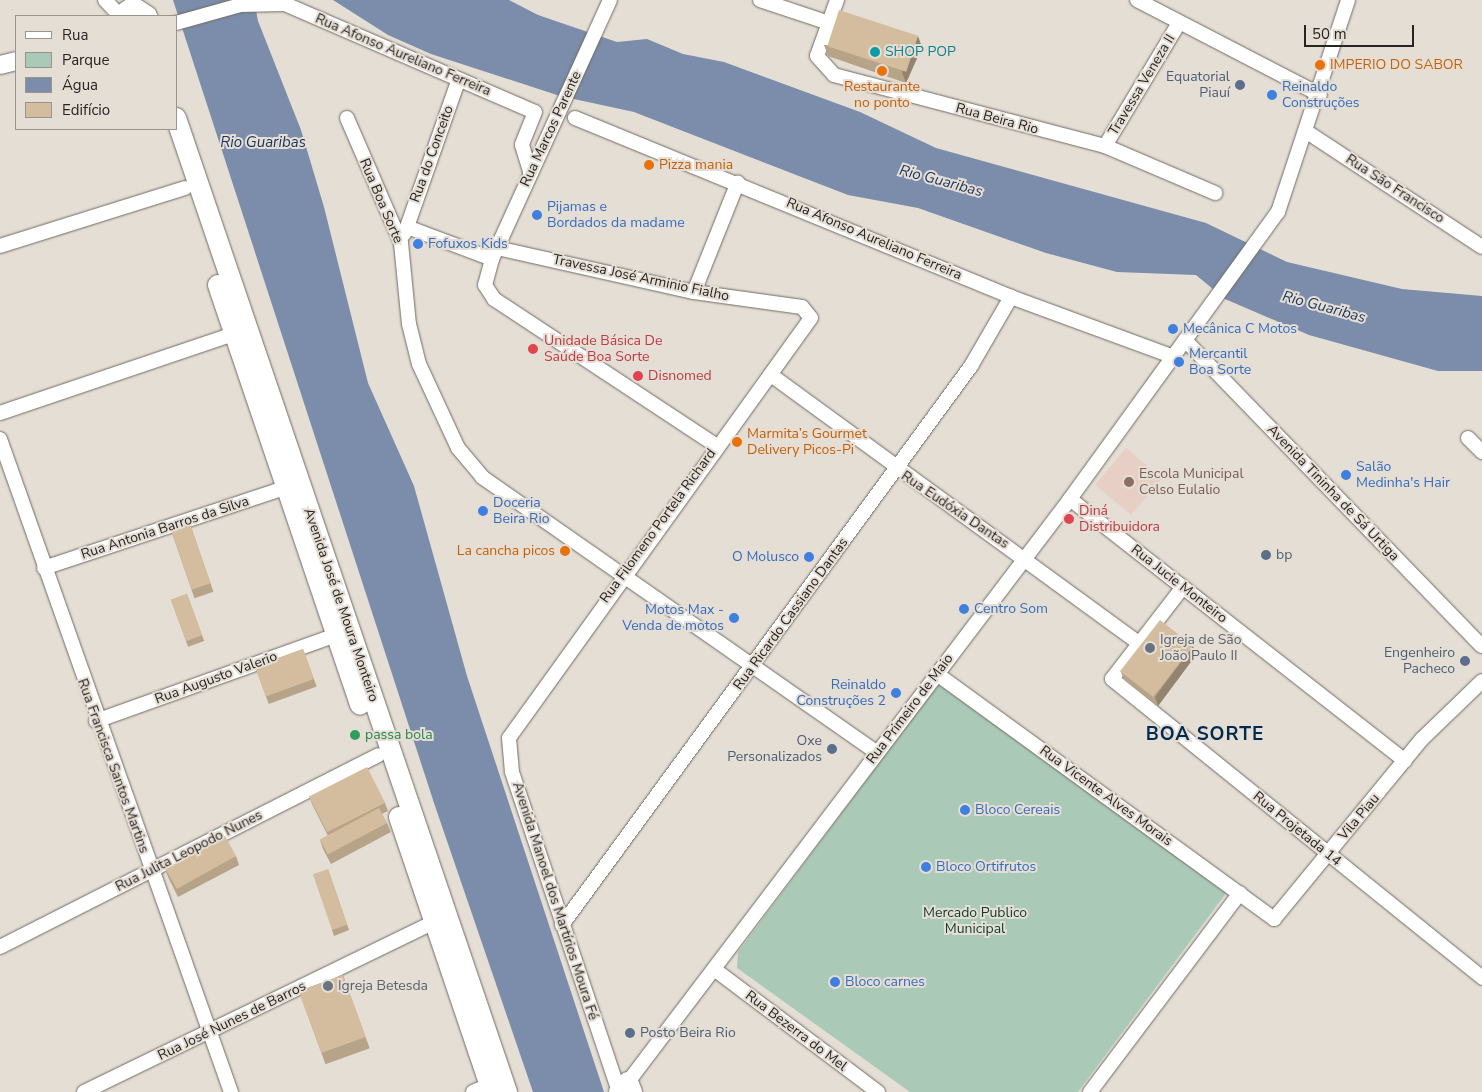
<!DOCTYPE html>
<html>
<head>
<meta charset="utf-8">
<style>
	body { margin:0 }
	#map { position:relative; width:1482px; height:1092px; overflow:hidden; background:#e5ded5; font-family:"Nunito Sans",sans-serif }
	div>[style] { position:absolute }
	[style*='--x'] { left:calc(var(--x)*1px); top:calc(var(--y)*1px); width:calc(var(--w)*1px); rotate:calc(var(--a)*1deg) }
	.education>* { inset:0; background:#e7cfc6; transform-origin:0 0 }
	.green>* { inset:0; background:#aacab7 }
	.water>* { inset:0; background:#7b8dab }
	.roads { filter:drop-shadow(0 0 1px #706a62) drop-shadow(0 0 1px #706a62) }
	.minor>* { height:14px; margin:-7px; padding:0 7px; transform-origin:7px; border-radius:7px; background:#fff }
	.tertiary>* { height:18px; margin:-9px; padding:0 9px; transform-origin:9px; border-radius:9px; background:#fff }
	.secondary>* { height:20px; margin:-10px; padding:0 10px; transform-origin:10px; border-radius:10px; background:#fff }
	.wall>* { inset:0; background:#b6a388; transform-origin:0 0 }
	.shaded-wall>* { inset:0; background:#94846f }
	.building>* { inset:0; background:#d4bd9e; transform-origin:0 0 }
	.dots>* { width:14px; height:14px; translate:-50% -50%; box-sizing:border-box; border:2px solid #e5ded5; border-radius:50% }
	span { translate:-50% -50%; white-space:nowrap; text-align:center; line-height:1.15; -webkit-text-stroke:4px #e5ded5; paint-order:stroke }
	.culture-label { font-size:14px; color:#0d838f }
	.left { translate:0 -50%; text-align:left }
	.street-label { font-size:14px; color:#272421 }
	.food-label { font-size:14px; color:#c56008 }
	.right { translate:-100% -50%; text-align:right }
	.service-label { font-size:14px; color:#4e5e75 }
	.shop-label { font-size:14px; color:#366cbe }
	.health-label { font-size:14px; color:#be3a42 }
	.education-label { font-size:14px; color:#785e54 }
	.worship-label { font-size:14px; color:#5b616d }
	.leisure-label { font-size:14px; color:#27864d }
	.park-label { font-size:14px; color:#0e3d27 }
	.water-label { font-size:15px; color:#1a335c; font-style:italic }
	.district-label { font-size:19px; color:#002b4f; font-weight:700; letter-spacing:1px }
	.legend { position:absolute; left:15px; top:15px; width:162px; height:115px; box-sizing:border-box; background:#e5ded5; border:1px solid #99948d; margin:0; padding:6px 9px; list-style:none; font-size:15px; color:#272421 }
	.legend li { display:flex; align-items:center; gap:10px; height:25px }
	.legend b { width:25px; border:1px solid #99948d }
	.scale { position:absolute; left:1304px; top:25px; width:110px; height:22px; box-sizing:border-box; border:2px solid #272421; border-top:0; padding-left:6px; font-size:15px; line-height:18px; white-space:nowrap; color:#272421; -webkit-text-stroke:4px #e5ded5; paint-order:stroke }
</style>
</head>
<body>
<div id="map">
	<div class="education">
		<i style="left:1126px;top:448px;width:47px;height:48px;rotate:40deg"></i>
	</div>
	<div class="green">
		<i style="clip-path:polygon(938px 684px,1227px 892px,1078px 1092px,910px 1092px,737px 968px,738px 952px)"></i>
	</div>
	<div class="water">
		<i style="clip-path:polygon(173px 0,254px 0,258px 21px,301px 130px,324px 207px,368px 383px,414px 486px,467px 676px,604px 1092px,533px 1092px,434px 803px)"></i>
		<i style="clip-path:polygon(333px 0,509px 0,538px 15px,617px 42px,647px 39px,683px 54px,724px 62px,860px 112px,936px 148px,1206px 223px,1287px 262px,1402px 289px,1482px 296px,1482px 371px,1438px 371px,1309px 335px,1225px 299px,1196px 275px,1117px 272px,1046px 253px,918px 208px,848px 195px,634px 112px,560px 96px,431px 54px,388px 35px)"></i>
	</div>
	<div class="roads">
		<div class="minor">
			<i style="--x:105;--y:0;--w:22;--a:47"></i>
			<i style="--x:610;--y:0;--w:285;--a:114.5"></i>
			<i style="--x:492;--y:259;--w:27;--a:105"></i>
			<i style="--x:485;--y:285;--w:17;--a:57"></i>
			<i style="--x:494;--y:299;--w:267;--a:33.4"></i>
			<i style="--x:760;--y:0;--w:70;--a:18.4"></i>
			<i style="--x:837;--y:0;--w:59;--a:109.7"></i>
			<i style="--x:817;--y:56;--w:25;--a:48"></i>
			<i style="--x:834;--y:75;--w:280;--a:14.7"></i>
			<i style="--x:1105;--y:146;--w:120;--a:23.1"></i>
			<i style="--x:1137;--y:0;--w:206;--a:27.4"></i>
			<i style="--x:176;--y:23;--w:66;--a:-15.7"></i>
			<i style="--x:240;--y:5;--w:45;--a:-1.3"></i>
			<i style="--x:285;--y:4;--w:272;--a:23.4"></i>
			<i style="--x:535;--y:112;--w:35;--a:112"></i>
			<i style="--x:522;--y:145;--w:30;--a:73"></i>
			<i style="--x:347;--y:118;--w:136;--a:66.6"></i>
			<i style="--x:401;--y:243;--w:81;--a:84.4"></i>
			<i style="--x:409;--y:324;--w:41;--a:76"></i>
			<i style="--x:419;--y:364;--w:93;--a:65.1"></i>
			<i style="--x:458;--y:448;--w:38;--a:50"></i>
			<i style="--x:482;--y:477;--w:480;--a:34.9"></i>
			<i style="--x:575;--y:118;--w:471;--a:22.3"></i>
			<i style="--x:1011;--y:297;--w:174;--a:20.2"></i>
			<i style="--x:1307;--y:132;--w:209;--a:33.3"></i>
			<i style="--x:1105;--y:146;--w:144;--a:-59"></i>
			<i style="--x:407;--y:227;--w:155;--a:-70.7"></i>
			<i style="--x:404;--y:234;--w:8;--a:-67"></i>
			<i style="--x:407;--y:227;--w:91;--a:20.6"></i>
			<i style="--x:0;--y:246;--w:194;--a:-17.4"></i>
			<i style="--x:497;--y:248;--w:202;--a:12.6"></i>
			<i style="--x:694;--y:292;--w:109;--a:7.9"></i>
			<i style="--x:802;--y:307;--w:14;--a:51"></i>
			<i style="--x:811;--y:318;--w:517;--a:125.72"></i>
			<i style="--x:509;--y:738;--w:34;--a:85"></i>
			<i style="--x:512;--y:772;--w:337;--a:71.5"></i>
			<i style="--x:694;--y:292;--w:118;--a:-68.2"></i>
			<i style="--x:1185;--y:340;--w:426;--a:45.9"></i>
			<i style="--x:771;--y:375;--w:455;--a:36.1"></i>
			<i style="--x:0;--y:413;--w:247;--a:-18.7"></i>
			<i style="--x:1468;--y:438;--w:20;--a:45"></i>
			<i style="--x:0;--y:439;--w:693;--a:70.52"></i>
			<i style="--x:1070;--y:499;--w:425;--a:38"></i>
			<i style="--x:44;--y:568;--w:254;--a:-18.4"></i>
			<i style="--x:1183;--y:587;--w:116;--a:127.7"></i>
			<i style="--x:1112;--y:679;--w:476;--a:38.9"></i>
			<i style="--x:937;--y:674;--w:417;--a:36"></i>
			<i style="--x:1274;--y:919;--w:233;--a:-50.6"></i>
			<i style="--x:1422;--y:739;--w:83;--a:-44"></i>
			<i style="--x:96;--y:721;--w:255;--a:-19.7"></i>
			<i style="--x:562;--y:925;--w:693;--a:-53.81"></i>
			<i style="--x:971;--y:366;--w:80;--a:-59.9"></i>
			<i style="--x:0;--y:947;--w:424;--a:-26.9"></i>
			<i style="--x:714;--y:969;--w:205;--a:36.9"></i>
			<i style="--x:628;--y:1082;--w:732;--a:-52.83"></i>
			<i style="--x:1070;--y:499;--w:354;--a:-54.1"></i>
			<i style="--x:1278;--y:212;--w:223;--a:-71.7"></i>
			<i style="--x:84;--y:1092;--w:389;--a:-25.9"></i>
			<i style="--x:473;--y:1092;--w:17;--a:-24"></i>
			<i style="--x:1090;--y:1092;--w:249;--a:-53"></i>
		</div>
		<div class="tertiary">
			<i style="--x:0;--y:65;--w:16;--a:-14"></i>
		</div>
		<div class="secondary">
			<i style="--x:120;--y:16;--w:16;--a:-35"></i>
			<i style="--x:133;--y:7;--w:17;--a:33"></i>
			<i style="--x:176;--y:118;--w:1029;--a:71.23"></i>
			<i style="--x:218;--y:285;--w:443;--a:71.3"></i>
			<i style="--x:399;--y:817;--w:290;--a:71.3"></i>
			<i style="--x:619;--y:1092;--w:13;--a:-48"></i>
			<i style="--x:628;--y:1082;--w:11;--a:68"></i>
		</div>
	</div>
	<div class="wall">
		<i style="clip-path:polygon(824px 45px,922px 47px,906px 83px,828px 56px)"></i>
		<i style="left:188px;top:518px;width:78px;height:20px;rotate:71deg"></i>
		<i style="left:187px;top:594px;width:50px;height:17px;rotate:70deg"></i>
		<i style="left:303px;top:649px;width:40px;height:51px;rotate:70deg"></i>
		<i style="clip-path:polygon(1196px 655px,1158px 706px,1124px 680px,1121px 672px)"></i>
		<i style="clip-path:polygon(309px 796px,385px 803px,388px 811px,382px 814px,387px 823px,391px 832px,331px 864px,323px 849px,320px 840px,328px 836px,312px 804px)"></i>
		<i style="clip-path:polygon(236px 856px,239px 865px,178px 897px,168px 877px,165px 868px)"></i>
		<i style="clip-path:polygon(328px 869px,349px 930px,334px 936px,332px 930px)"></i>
		<i style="left:343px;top:975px;width:78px;height:47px;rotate:70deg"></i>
	</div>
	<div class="shaded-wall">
		<i style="clip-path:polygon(918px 36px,922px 47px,906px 83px,902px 72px)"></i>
		<i style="clip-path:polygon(1193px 646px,1196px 655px,1158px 706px,1155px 697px)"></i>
	</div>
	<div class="building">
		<i style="left:839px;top:10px;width:83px;height:38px;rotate:18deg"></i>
		<i style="left:188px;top:518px;width:69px;height:20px;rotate:71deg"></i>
		<i style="left:187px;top:594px;width:44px;height:17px;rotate:70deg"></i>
		<i style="left:1160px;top:620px;width:42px;height:65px;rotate:38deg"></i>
		<i style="left:303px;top:649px;width:32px;height:51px;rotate:70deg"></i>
		<i style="left:367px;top:767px;width:40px;height:65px;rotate:63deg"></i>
		<i style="left:379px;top:808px;width:17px;height:67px;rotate:62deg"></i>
		<i style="left:225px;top:836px;width:23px;height:68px;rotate:61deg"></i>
		<i style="left:328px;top:869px;width:59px;height:16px;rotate:71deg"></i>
		<i style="left:343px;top:975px;width:66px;height:47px;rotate:70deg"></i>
	</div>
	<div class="dots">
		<i style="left:875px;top:52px;background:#0f9aa8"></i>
		<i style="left:1320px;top:65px;background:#e8710a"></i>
		<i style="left:882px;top:71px;background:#e8710a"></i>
		<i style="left:1240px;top:85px;background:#5c6f8a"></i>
		<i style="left:1272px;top:95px;background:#3f7fe0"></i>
		<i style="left:649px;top:165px;background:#e8710a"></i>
		<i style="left:537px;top:215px;background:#3f7fe0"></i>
		<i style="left:418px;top:244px;background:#3f7fe0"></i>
		<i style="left:1173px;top:329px;background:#3f7fe0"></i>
		<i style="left:533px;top:349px;background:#e0444e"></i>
		<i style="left:1179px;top:362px;background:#3f7fe0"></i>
		<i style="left:638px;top:376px;background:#e0444e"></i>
		<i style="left:737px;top:442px;background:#e8710a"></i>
		<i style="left:1346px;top:475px;background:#3f7fe0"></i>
		<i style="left:1129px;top:482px;background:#8d6e63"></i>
		<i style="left:483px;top:511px;background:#3f7fe0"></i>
		<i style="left:1069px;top:519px;background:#e0444e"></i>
		<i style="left:565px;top:551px;background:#e8710a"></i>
		<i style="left:1266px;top:555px;background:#5c6f8a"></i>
		<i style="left:809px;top:557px;background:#3f7fe0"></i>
		<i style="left:964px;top:609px;background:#3f7fe0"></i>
		<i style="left:734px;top:618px;background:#3f7fe0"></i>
		<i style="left:1150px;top:648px;background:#6b7280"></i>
		<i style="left:1465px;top:661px;background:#5c6f8a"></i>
		<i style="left:896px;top:693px;background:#3f7fe0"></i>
		<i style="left:355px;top:735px;background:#2e9e5b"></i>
		<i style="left:832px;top:749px;background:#5c6f8a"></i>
		<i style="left:965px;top:810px;background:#3f7fe0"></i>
		<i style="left:926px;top:867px;background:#3f7fe0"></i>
		<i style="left:835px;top:982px;background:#3f7fe0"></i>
		<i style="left:328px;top:986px;background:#6b7280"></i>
		<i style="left:630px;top:1033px;background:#5c6f8a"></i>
	</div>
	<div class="culture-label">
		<span class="left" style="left:885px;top:52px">SHOP POP</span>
	</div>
	<div class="street-label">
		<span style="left:403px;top:55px;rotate:23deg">Rua Afonso Aureliano Ferreira</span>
		<span style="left:1142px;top:85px;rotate:-59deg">Travessa Veneza II</span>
		<span style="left:997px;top:119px;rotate:15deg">Rua Beira Rio</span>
		<span style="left:551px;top:129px;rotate:-65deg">Rua Marcos Parente</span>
		<span style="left:432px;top:154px;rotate:-70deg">Rua do Conceito</span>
		<span style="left:1395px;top:189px;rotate:33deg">Rua São Francisco</span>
		<span style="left:381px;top:201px;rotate:67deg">Rua Boa Sorte</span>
		<span style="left:874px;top:239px;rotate:23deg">Rua Afonso Aureliano Ferreira</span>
		<span style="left:641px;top:278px;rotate:12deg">Travessa José Arminio Fialho</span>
		<span style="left:1333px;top:493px;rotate:46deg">Avenida Tininha de Sá Urtiga</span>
		<span style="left:955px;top:510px;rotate:34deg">Rua Eudóxia Dantas</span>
		<span style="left:658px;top:526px;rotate:-54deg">Rua Filomeno Portela Richard</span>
		<span style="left:165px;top:528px;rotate:-18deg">Rua Antonia Barros da Silva</span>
		<span style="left:1179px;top:584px;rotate:38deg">Rua Jucie Monteiro</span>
		<span style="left:341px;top:605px;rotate:71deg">Avenida José de Moura Monteiro</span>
		<span style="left:791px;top:614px;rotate:-54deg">Rua Ricardo Cassiano Dantas</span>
		<span style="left:216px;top:678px;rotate:-20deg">Rua Augusto Valerio</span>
		<span style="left:910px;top:709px;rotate:-53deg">Rua Primeiro de Maio</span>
		<span style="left:113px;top:766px;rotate:70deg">Rua Francisca Santos Martins</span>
		<span style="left:1106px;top:796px;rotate:36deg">Rua Vicente Alves Morais</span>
		<span style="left:1359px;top:817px;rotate:-50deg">Vila Piau</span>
		<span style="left:1297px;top:829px;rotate:39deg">Rua Projetada 14</span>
		<span style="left:189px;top:851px;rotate:-27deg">Rua Julita Leopodo Nunes</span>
		<span style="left:555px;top:901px;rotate:72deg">Avenida Manoel dos Martírios Moura Fé</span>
		<span style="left:232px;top:1021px;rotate:-26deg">Rua José Nunes de Barros</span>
		<span style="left:796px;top:1031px;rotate:37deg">Rua Bezerra do Mel</span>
	</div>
	<div class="food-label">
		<span class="left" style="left:1330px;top:65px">IMPERIO DO SABOR</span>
		<span style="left:882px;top:95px">Restaurante<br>no ponto</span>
		<span class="left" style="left:659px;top:165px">Pizza mania</span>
		<span class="left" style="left:747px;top:442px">Marmita’s Gourmet<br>Delivery Picos-Pi</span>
		<span class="right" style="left:555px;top:551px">La cancha picos</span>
	</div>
	<div class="service-label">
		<span class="right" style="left:1230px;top:85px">Equatorial<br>Piauí</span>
		<span class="left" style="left:1276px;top:555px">bp</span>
		<span class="right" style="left:1455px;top:661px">Engenheiro<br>Pacheco</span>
		<span class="right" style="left:822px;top:749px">Oxe<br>Personalizados</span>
		<span class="left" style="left:640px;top:1033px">Posto Beira Rio</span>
	</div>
	<div class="shop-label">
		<span class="left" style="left:1282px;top:95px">Reinaldo<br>Construções</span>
		<span class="left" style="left:547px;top:215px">Pijamas e<br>Bordados da madame</span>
		<span class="left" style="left:428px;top:244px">Fofuxos Kids</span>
		<span class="left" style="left:1183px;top:329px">Mecânica C Motos</span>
		<span class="left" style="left:1189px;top:362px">Mercantil<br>Boa Sorte</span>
		<span class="left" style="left:1356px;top:475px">Salão<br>Medinha's Hair</span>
		<span class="left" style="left:493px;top:511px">Doceria<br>Beira Rio</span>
		<span class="right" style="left:799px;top:557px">O Molusco</span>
		<span class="left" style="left:974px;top:609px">Centro Som</span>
		<span class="right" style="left:724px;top:618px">Motos Max -<br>Venda de motos</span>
		<span class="right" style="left:886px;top:693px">Reinaldo<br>Construções 2</span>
		<span class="left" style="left:975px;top:810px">Bloco Cereais</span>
		<span class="left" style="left:936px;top:867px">Bloco Ortifrutos</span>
		<span class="left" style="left:845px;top:982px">Bloco carnes</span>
	</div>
	<div class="health-label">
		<span class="left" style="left:544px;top:349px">Unidade Básica De<br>Saúde Boa Sorte</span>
		<span class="left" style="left:648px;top:376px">Disnomed</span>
		<span class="left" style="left:1079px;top:519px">Diná<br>Distribuidora</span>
	</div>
	<div class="education-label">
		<span class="left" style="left:1139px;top:482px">Escola Municipal<br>Celso Eulalio</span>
	</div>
	<div class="worship-label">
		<span class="left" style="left:1160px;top:648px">Igreja de São<br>João Paulo II</span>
		<span class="left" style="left:338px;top:986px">Igreja Betesda</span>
	</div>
	<div class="leisure-label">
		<span class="left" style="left:365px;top:735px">passa bola</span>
	</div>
	<div class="park-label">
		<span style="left:975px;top:921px">Mercado Publico<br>Municipal</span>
	</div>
	<div class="water-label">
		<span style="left:263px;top:143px">Rio Guaribas</span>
		<span style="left:941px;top:181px;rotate:15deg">Rio Guaribas</span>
		<span style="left:1324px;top:307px;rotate:15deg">Rio Guaribas</span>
	</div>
	<div class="district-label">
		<span style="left:1205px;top:735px">BOA SORTE</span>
	</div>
	<ul class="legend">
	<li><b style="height:6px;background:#fff"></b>Rua</li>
	<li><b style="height:14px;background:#aacab7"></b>Parque</li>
	<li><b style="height:14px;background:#7b8dab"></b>Água</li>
	<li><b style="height:14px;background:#d4bd9e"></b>Edifício</li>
	</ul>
	<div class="scale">50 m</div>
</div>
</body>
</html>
